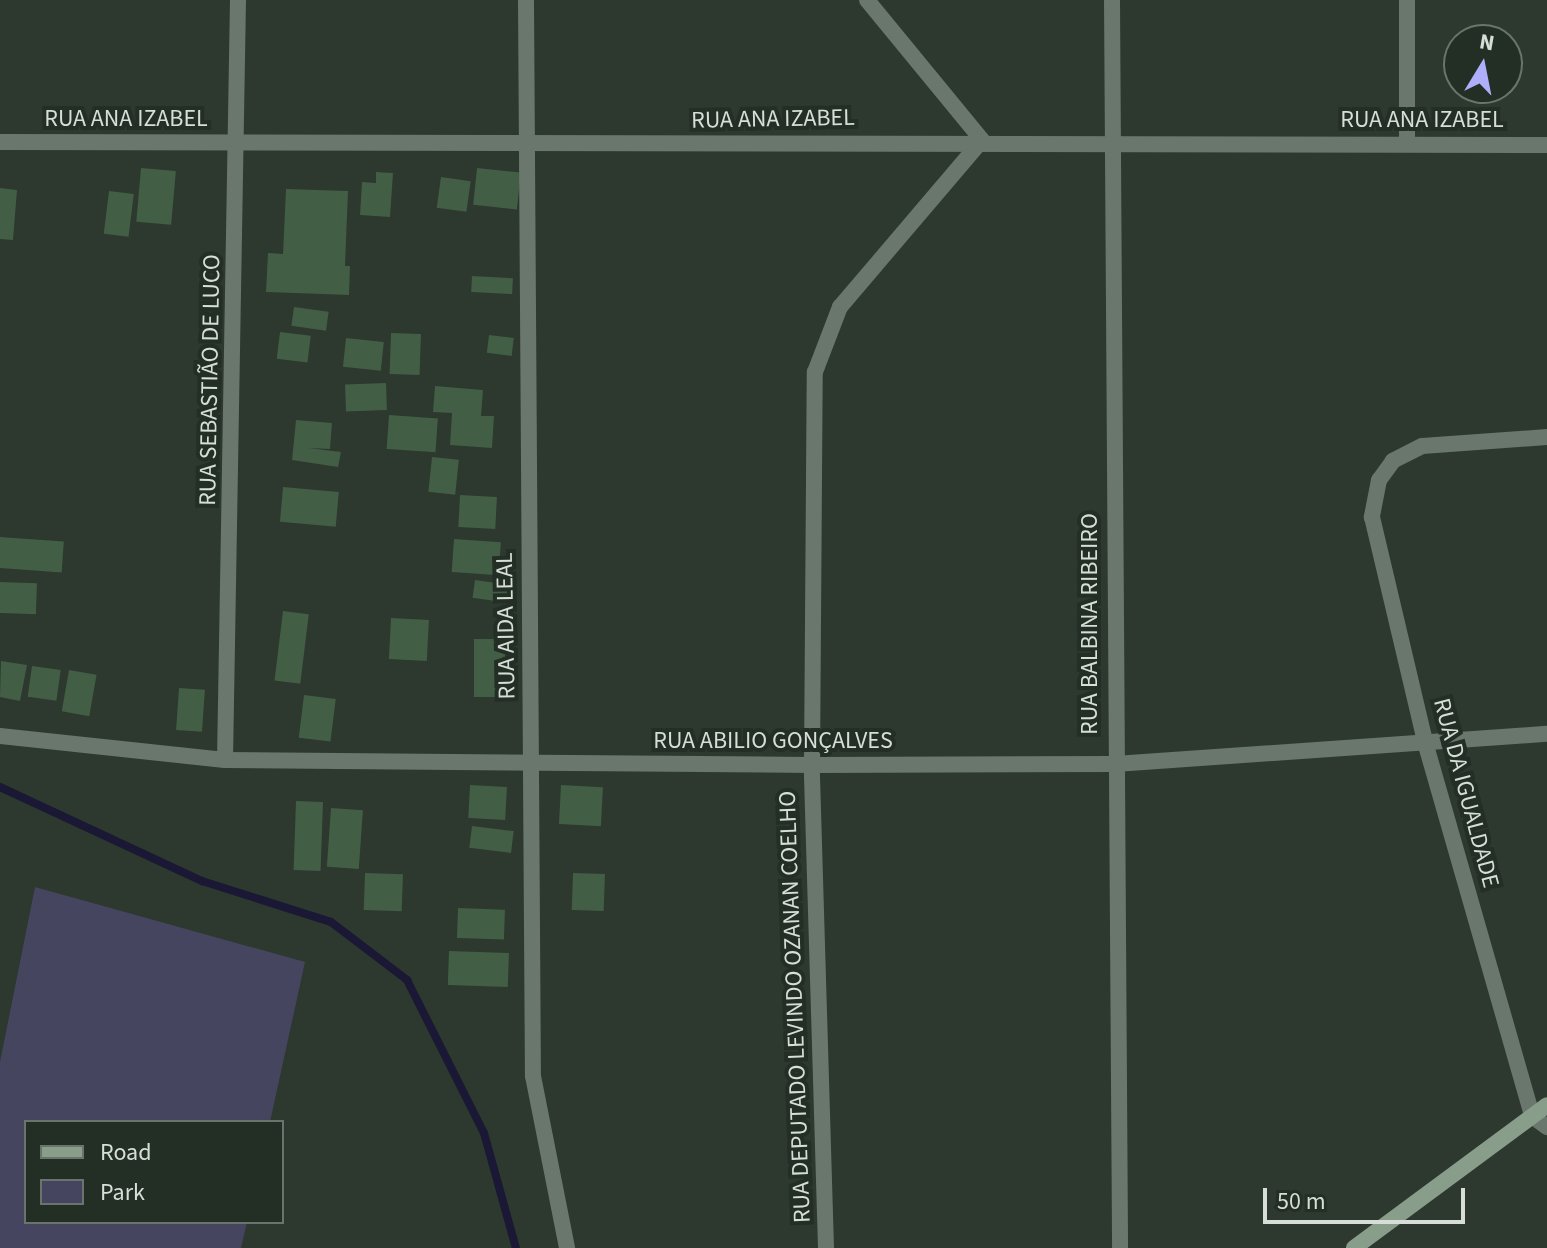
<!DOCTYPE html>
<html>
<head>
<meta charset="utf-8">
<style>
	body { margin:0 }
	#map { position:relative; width:1547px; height:1248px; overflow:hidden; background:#2d382e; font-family:"Source Sans 3",sans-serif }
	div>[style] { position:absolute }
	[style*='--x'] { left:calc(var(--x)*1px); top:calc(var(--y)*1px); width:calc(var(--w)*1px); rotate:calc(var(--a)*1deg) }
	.green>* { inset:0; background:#454560 }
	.stream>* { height:8px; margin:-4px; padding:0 4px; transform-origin:4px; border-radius:4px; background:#1a1834 }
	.building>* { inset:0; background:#425e45; transform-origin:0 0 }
	.street>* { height:16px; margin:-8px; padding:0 8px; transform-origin:8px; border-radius:8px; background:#6a776c }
	.secondary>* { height:16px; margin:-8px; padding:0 8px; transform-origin:8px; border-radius:8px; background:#889d8a }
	span { translate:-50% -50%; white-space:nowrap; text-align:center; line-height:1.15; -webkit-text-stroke:8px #232e24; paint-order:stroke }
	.street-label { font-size:24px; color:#d6ded7 }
	.legend { position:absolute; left:24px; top:1120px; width:260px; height:104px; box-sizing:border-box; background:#232e24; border:2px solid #6b746c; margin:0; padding:10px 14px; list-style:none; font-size:24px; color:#d6ded7 }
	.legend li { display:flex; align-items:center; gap:16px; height:40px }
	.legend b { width:40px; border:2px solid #6b746c }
	.north { position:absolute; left:1443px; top:24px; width:80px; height:80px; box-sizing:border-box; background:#232e24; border:2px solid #6b746c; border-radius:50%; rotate:10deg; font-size:22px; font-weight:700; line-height:32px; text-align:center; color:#d6ded7 }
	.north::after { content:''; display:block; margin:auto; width:28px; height:36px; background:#aeaefa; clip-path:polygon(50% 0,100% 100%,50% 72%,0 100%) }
	.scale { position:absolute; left:1263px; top:1188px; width:202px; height:36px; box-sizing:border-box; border:4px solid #d6ded7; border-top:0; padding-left:10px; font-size:24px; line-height:28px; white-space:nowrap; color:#d6ded7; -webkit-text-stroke:6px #232e24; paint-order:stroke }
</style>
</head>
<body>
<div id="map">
	<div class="green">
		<i style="clip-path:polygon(35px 887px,305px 962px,270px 1122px,26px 1122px,26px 1222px,247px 1222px,241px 1248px,0 1248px,0 1062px)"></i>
	</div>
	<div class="stream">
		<i style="--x:0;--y:787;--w:223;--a:25"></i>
		<i style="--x:202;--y:881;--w:135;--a:17.6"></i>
		<i style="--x:331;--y:922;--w:96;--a:37.3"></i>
		<i style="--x:407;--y:980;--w:171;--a:63.3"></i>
		<i style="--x:484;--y:1133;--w:119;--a:74.5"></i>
	</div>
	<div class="building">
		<i style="left:141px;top:168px;width:35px;height:54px;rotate:5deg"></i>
		<i style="left:477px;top:168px;width:44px;height:37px;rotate:6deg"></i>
		<i style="clip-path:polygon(376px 172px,393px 173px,390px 217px,360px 215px,362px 182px,376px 183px)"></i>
		<i style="left:441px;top:177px;width:30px;height:31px;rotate:8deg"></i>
		<i style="clip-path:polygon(0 188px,17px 190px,13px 240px,0 239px)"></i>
		<i style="clip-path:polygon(286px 189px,348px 191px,345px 266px,350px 266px,349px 295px,266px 292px,268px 253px,283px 254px)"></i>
		<i style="left:109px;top:191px;width:25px;height:43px;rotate:7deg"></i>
		<i style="left:472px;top:276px;width:41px;height:16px;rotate:3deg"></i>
		<i style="left:294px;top:307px;width:35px;height:19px;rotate:8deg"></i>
		<i style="left:280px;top:332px;width:31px;height:27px;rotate:7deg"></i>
		<i style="left:391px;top:333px;width:30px;height:41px;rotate:2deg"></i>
		<i style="left:489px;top:335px;width:25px;height:18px;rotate:7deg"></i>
		<i style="left:346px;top:338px;width:38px;height:29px;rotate:6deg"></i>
		<i style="left:386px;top:383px;width:27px;height:41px;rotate:88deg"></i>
		<i style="clip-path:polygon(435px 386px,483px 390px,481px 416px,494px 416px,492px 448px,450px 445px,452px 413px,433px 412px)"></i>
		<i style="left:389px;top:415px;width:49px;height:34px;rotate:4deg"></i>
		<i style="clip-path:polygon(296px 420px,332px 423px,330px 449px,309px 448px,341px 452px,338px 467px,292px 460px)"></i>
		<i style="left:432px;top:457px;width:27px;height:35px;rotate:6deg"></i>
		<i style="left:283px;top:487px;width:56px;height:35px;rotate:5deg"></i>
		<i style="left:460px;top:495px;width:37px;height:32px;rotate:3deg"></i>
		<i style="left:0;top:537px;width:64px;height:31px;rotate:4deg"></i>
		<i style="left:454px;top:539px;width:47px;height:33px;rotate:4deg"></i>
		<i style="left:475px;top:580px;width:37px;height:18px;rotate:8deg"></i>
		<i style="left:0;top:582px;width:37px;height:31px;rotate:2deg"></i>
		<i style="left:283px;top:611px;width:26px;height:70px;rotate:7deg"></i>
		<i style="left:391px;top:618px;width:38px;height:41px;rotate:3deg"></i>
		<i style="left:474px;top:639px;width:31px;height:58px"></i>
		<i style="clip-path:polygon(1px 661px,27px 665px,20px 701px,0 697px)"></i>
		<i style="left:32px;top:666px;width:29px;height:31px;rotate:8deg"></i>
		<i style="left:69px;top:670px;width:28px;height:42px;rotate:10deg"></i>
		<i style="left:179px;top:688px;width:26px;height:42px;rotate:4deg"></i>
		<i style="left:304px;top:695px;width:32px;height:43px;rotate:7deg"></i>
		<i style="left:470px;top:785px;width:37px;height:33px;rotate:3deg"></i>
		<i style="left:561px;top:785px;width:42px;height:39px;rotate:3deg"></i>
		<i style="left:296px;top:801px;width:27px;height:69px;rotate:2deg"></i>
		<i style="left:331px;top:808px;width:32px;height:59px;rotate:4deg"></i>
		<i style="left:472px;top:826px;width:42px;height:22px;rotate:7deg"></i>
		<i style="left:365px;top:873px;width:38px;height:37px;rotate:2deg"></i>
		<i style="left:573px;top:873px;width:32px;height:37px;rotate:2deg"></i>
		<i style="left:458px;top:908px;width:47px;height:30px;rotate:2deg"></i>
		<i style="left:449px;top:951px;width:60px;height:34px;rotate:2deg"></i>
	</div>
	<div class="street">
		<i style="--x:526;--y:0;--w:1076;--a:89.63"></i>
		<i style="--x:533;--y:1076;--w:175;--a:78.8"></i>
		<i style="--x:1112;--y:0;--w:1248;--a:89.63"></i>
		<i style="--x:1407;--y:0;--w:144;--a:90"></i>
		<i style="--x:0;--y:142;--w:1547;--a:0.11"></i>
		<i style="--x:1547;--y:437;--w:125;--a:175.9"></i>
		<i style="--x:1422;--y:446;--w:33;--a:153"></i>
		<i style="--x:1393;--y:461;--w:24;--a:126"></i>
		<i style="--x:1379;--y:480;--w:38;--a:101"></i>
		<i style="--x:1372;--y:517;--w:231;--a:76.7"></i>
		<i style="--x:1425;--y:742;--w:389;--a:74"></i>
		<i style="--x:1532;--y:1116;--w:19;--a:36"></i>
		<i style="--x:0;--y:736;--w:226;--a:6.1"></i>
		<i style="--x:225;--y:760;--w:587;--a:0.49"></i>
		<i style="--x:812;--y:765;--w:303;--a:-0.2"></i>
		<i style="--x:1115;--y:764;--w:433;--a:-4"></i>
		<i style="--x:225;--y:760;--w:760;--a:-89.02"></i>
		<i style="--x:826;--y:1248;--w:483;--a:-91.7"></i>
		<i style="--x:812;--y:765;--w:393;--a:-89.6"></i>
		<i style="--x:815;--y:372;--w:70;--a:-69"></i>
		<i style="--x:840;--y:307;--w:219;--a:-49.6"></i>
		<i style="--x:982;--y:140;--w:181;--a:-129.4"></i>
	</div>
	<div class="secondary">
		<i style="--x:1354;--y:1248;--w:240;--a:-36.5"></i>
	</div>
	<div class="street-label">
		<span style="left:126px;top:119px">RUA ANA IZABEL</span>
		<span style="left:773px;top:119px;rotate:-1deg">RUA ANA IZABEL</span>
		<span style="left:1422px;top:120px">RUA ANA IZABEL</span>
		<span style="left:210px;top:380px;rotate:-89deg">RUA SEBASTIÃO DE LUCO</span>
		<span style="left:1090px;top:624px;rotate:-90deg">RUA BALBINA RIBEIRO</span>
		<span style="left:506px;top:626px;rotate:-91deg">RUA AIDA LEAL</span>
		<span style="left:773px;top:741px">RUA ABILIO GONÇALVES</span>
		<span style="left:1466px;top:793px;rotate:75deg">RUA DA IGUALDADE</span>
		<span style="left:795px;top:1007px;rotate:-92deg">RUA DEPUTADO LEVINDO OZANAN COELHO</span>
	</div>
	<ul class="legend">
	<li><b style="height:10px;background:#889d8a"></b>Road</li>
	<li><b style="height:22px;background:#454560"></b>Park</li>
	</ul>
	<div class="north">N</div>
	<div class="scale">50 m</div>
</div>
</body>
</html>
